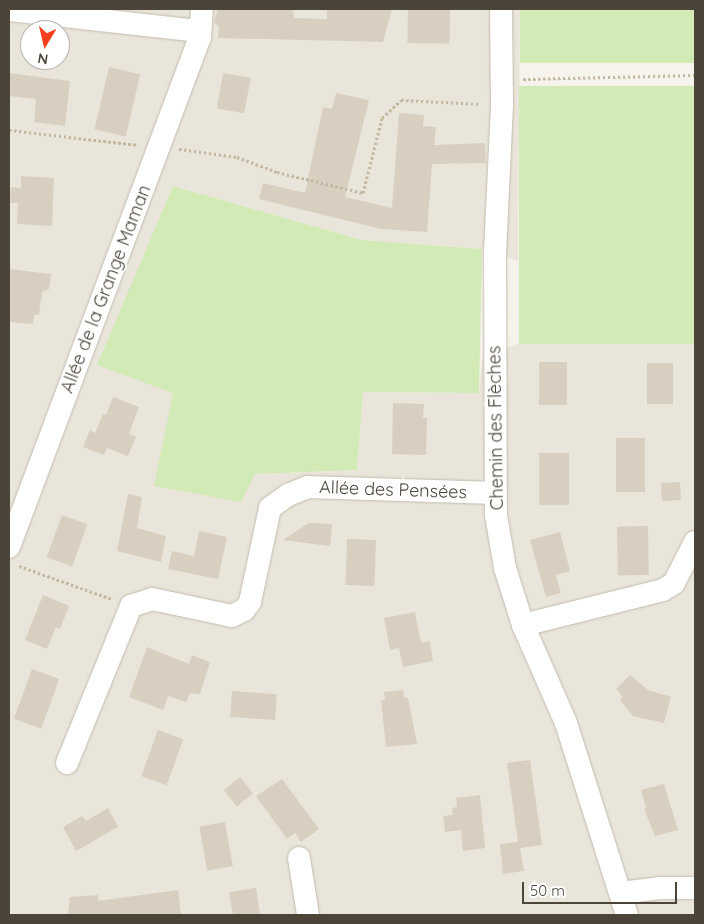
<!DOCTYPE html>
<html>
<head>
<meta charset="utf-8">
<style>
	body { margin:0 }
	#map { position:relative; width:704px; height:924px; overflow:hidden; background:#f6f3ec; font-family:Quicksand,sans-serif }
	div>[style] { position:absolute }
	[style*='--x'] { left:calc(var(--x)*1px); top:calc(var(--y)*1px); width:calc(var(--w)*1px); rotate:calc(var(--a)*1deg) }
	.residential>* { inset:0; background:#eae5da }
	.green>* { inset:0; background:#d2eab5; transform-origin:0 0 }
	.building>* { inset:0; background:#d8cfc1; transform-origin:0 0 }
	.path>* { height:3px; margin-top:-1.5px; transform-origin:0; background:repeating-linear-gradient(90deg,#c4b79f 0 2.5px,transparent 0 5px) }
	.roads { filter:drop-shadow(0 0 1px #c2bbae) drop-shadow(0 0 1px #c2bbae) }
	.minor>* { height:22px; margin:-11px; padding:0 11px; transform-origin:11px; border-radius:11px; background:#fff }
	span { translate:-50% -50%; white-space:nowrap; text-align:center; line-height:1.15; -webkit-text-stroke:4.5px #fff; paint-order:stroke }
	.street-label { font-size:18px; color:#4b4439 }
	.frame { position:absolute; inset:0; border:10px solid #4b4439; pointer-events:none }
	.north { position:absolute; left:20px; top:20px; width:50px; height:50px; box-sizing:border-box; background:#fff; border:1px solid #b7b4b0; border-radius:50%; rotate:189deg; font-size:14px; font-weight:700; line-height:20px; text-align:center; color:#4b4439 }
	.north::after { content:''; display:block; margin:auto; width:18px; height:22px; background:#fc3f1d; clip-path:polygon(50% 0,100% 100%,50% 72%,0 100%) }
	.scale { position:absolute; left:522px; top:882px; width:155px; height:22px; box-sizing:border-box; border:2px solid #4b4439; border-top:0; padding-left:6px; font-size:15px; line-height:18px; white-space:nowrap; color:#4b4439; -webkit-text-stroke:4px #fff; paint-order:stroke }
</style>
</head>
<body>
<div id="map">
	<div class="residential">
		<i style="clip-path:polygon(evenodd,9px 9px,520px 9px,518px 261px,482px 249px,362px 240px,173px 186px,173px 393px,255px 474px,357px 470px,363px 392px,479px 393px,482px 359px,516px 344px,695px 344px,695px 915px,9px 915px,9px 9px,30px 30px,60px 30px,60px 60px,30px 60px,30px 30px)"></i>
	</div>
	<div class="green">
		<i style="left:520px;top:9px;width:175px;height:54px"></i>
		<i style="left:695px;top:86px;width:258px;height:176px;rotate:90deg"></i>
		<i style="clip-path:polygon(173px 186px,362px 240px,482px 249px,479px 393px,363px 392px,357px 470px,255px 474px,241px 502px,154px 486px,173px 393px,97px 365px)"></i>
	</div>
	<div class="building">
		<i style="clip-path:polygon(218px 9px,293px 9px,294px 18px,327px 19px,327px 9px,392px 9px,383px 42px,218px 38px,219px 27px,214px 22px)"></i>
		<i style="left:408px;top:9px;width:42px;height:34px;rotate:1deg"></i>
		<i style="left:109px;top:67px;width:32px;height:64px;rotate:13deg"></i>
		<i style="clip-path:polygon(9px 73px,70px 81px,65px 126px,34px 122px,36px 99px,9px 96px)"></i>
		<i style="left:223px;top:73px;width:28px;height:36px;rotate:10deg"></i>
		<i style="clip-path:polygon(336px 93px,369px 100px,345px 197px,392px 208px,399px 113px,424px 115px,423px 126px,436px 127px,434px 145px,485px 143px,486px 163px,432px 164px,427px 232px,381px 229px,259px 199px,263px 183px,305px 193px,323px 107px,332px 109px)"></i>
		<i style="clip-path:polygon(21px 176px,54px 178px,52px 226px,17px 224px,18px 203px,10px 203px,11px 187px,21px 188px)"></i>
		<i style="clip-path:polygon(9px 269px,51px 274px,49px 289px,42px 292px,39px 315px,34px 315px,33px 324px,10px 322px)"></i>
		<i style="left:539px;top:362px;width:28px;height:43px"></i>
		<i style="left:647px;top:363px;width:26px;height:41px"></i>
		<i style="clip-path:polygon(113px 397px,139px 407px,129px 434px,136px 437px,128px 456px,107px 448px,104px 455px,83px 447px,90px 430px,95px 433px,103px 414px,106px 415px)"></i>
		<i style="clip-path:polygon(393px 403px,424px 404px,423px 418px,427px 418px,426px 455px,392px 454px)"></i>
		<i style="left:616px;top:438px;width:29px;height:54px"></i>
		<i style="left:539px;top:453px;width:30px;height:52px"></i>
		<i style="left:680px;top:482px;width:18px;height:19px;rotate:87deg"></i>
		<i style="clip-path:polygon(128px 494px,142px 497px,137px 528px,166px 536px,161px 562px,117px 551px)"></i>
		<i style="left:62px;top:515px;width:27px;height:45px;rotate:20deg"></i>
		<i style="clip-path:polygon(309px 523px,332px 524px,330px 546px,283px 540px)"></i>
		<i style="left:648px;top:526px;width:49px;height:31px;rotate:89deg"></i>
		<i style="clip-path:polygon(199px 531px,227px 537px,218px 579px,168px 569px,172px 551px,194px 556px)"></i>
		<i style="clip-path:polygon(560px 532px,570px 571px,556px 575px,561px 593px,546px 597px,530px 540px)"></i>
		<i style="left:347px;top:539px;width:29px;height:46px;rotate:2deg"></i>
		<i style="clip-path:polygon(43px 595px,69px 606px,60px 629px,56px 627px,47px 649px,25px 640px)"></i>
		<i style="clip-path:polygon(415px 612px,421px 643px,430px 641px,433px 661px,403px 667px,399px 648px,390px 650px,384px 618px)"></i>
		<i style="clip-path:polygon(147px 647px,189px 664px,192px 655px,210px 662px,200px 694px,190px 693px,186px 702px,168px 696px,163px 710px,129px 697px)"></i>
		<i style="left:32px;top:669px;width:29px;height:53px;rotate:20deg"></i>
		<i style="clip-path:polygon(630px 675px,648px 690px,671px 697px,664px 723px,633px 716px,620px 700px,623px 697px,616px 689px)"></i>
		<i style="clip-path:polygon(403px 690px,404px 698px,408px 698px,417px 744px,386px 747px,381px 701px,385px 700px,384px 692px)"></i>
		<i style="left:232px;top:691px;width:45px;height:26px;rotate:4deg"></i>
		<i style="left:158px;top:730px;width:27px;height:49px;rotate:20deg"></i>
		<i style="clip-path:polygon(530px 760px,542px 845px,520px 848px,524px 871px,503px 874px,500px 844px,518px 842px,507px 763px)"></i>
		<i style="left:240px;top:777px;width:21px;height:21px;rotate:51deg"></i>
		<i style="clip-path:polygon(282px 779px,319px 829px,301px 842px,295px 833px,287px 839px,256px 796px)"></i>
		<i style="clip-path:polygon(664px 784px,678px 830px,655px 836px,644px 809px,646px 808px,641px 790px)"></i>
		<i style="clip-path:polygon(480px 795px,485px 848px,463px 851px,461px 830px,445px 832px,443px 816px,453px 815px,452px 808px,457px 807px,456px 798px)"></i>
		<i style="clip-path:polygon(108px 808px,118px 827px,76px 851px,63px 827px,82px 816px,86px 821px)"></i>
		<i style="left:225px;top:822px;width:45px;height:26px;rotate:80deg"></i>
		<i style="clip-path:polygon(256px 888px,260px 915px,233px 915px,229px 892px)"></i>
		<i style="clip-path:polygon(178px 890px,181px 915px,68px 915px,70px 897px,98px 895px,98px 901px)"></i>
	</div>
	<div class="path">
		<i style="--x:523;--y:79;--w:172;--a:-1.3"></i>
		<i style="--x:9;--y:130;--w:130;--a:6.6"></i>
		<i style="--x:179;--y:149;--w:59;--a:7.9"></i>
		<i style="--x:237;--y:157;--w:43;--a:20.6"></i>
		<i style="--x:277;--y:172;--w:89;--a:13.7"></i>
		<i style="--x:363;--y:193;--w:77;--a:-75.8"></i>
		<i style="--x:382;--y:118;--w:26;--a:-43"></i>
		<i style="--x:401;--y:100;--w:80;--a:2.9"></i>
		<i style="--x:19;--y:566;--w:99;--a:19.5"></i>
	</div>
	<div class="roads">
		<div class="minor">
			<i style="--x:501;--y:9;--w:96;--a:89.4"></i>
			<i style="--x:502;--y:105;--w:146;--a:92.7"></i>
			<i style="--x:495;--y:251;--w:264;--a:89.8"></i>
			<i style="--x:496;--y:515;--w:54;--a:80.4"></i>
			<i style="--x:505;--y:568;--w:60;--a:72.5"></i>
			<i style="--x:523;--y:625;--w:107;--a:66.3"></i>
			<i style="--x:566;--y:723;--w:201;--a:72.4"></i>
			<i style="--x:9;--y:10;--w:192;--a:6.3"></i>
			<i style="--x:9;--y:547;--w:545;--a:-69.47"></i>
			<i style="--x:200;--y:37;--w:28;--a:-86"></i>
			<i style="--x:523;--y:625;--w:144;--a:-14"></i>
			<i style="--x:663;--y:590;--w:13;--a:-32"></i>
			<i style="--x:674;--y:583;--w:46;--a:-62.9"></i>
			<i style="--x:67;--y:763;--w:170;--a:-67.8"></i>
			<i style="--x:131;--y:606;--w:22;--a:-18"></i>
			<i style="--x:152;--y:599;--w:82;--a:12"></i>
			<i style="--x:232;--y:616;--w:13;--a:-27"></i>
			<i style="--x:244;--y:610;--w:10;--a:-53"></i>
			<i style="--x:250;--y:602;--w:96;--a:-78"></i>
			<i style="--x:270;--y:508;--w:22;--a:-36"></i>
			<i style="--x:288;--y:495;--w:22;--a:-22"></i>
			<i style="--x:308;--y:487;--w:186;--a:1.8"></i>
			<i style="--x:299;--y:858;--w:58;--a:81"></i>
			<i style="--x:620;--y:893;--w:40;--a:-7.1"></i>
			<i style="--x:660;--y:888;--w:35;--a:0"></i>
		</div>
	</div>
	<div class="street-label">
		<span style="left:106px;top:289px;rotate:-69deg">Allée de la Grange Maman</span>
		<span style="left:496px;top:428px;rotate:-91deg">Chemin des Flèches</span>
		<span style="left:393px;top:490px;rotate:2deg">Allée des Pensées</span>
	</div>
	<div class="frame"></div>
	<div class="north">N</div>
	<div class="scale">50 m</div>
</div>
</body>
</html>
